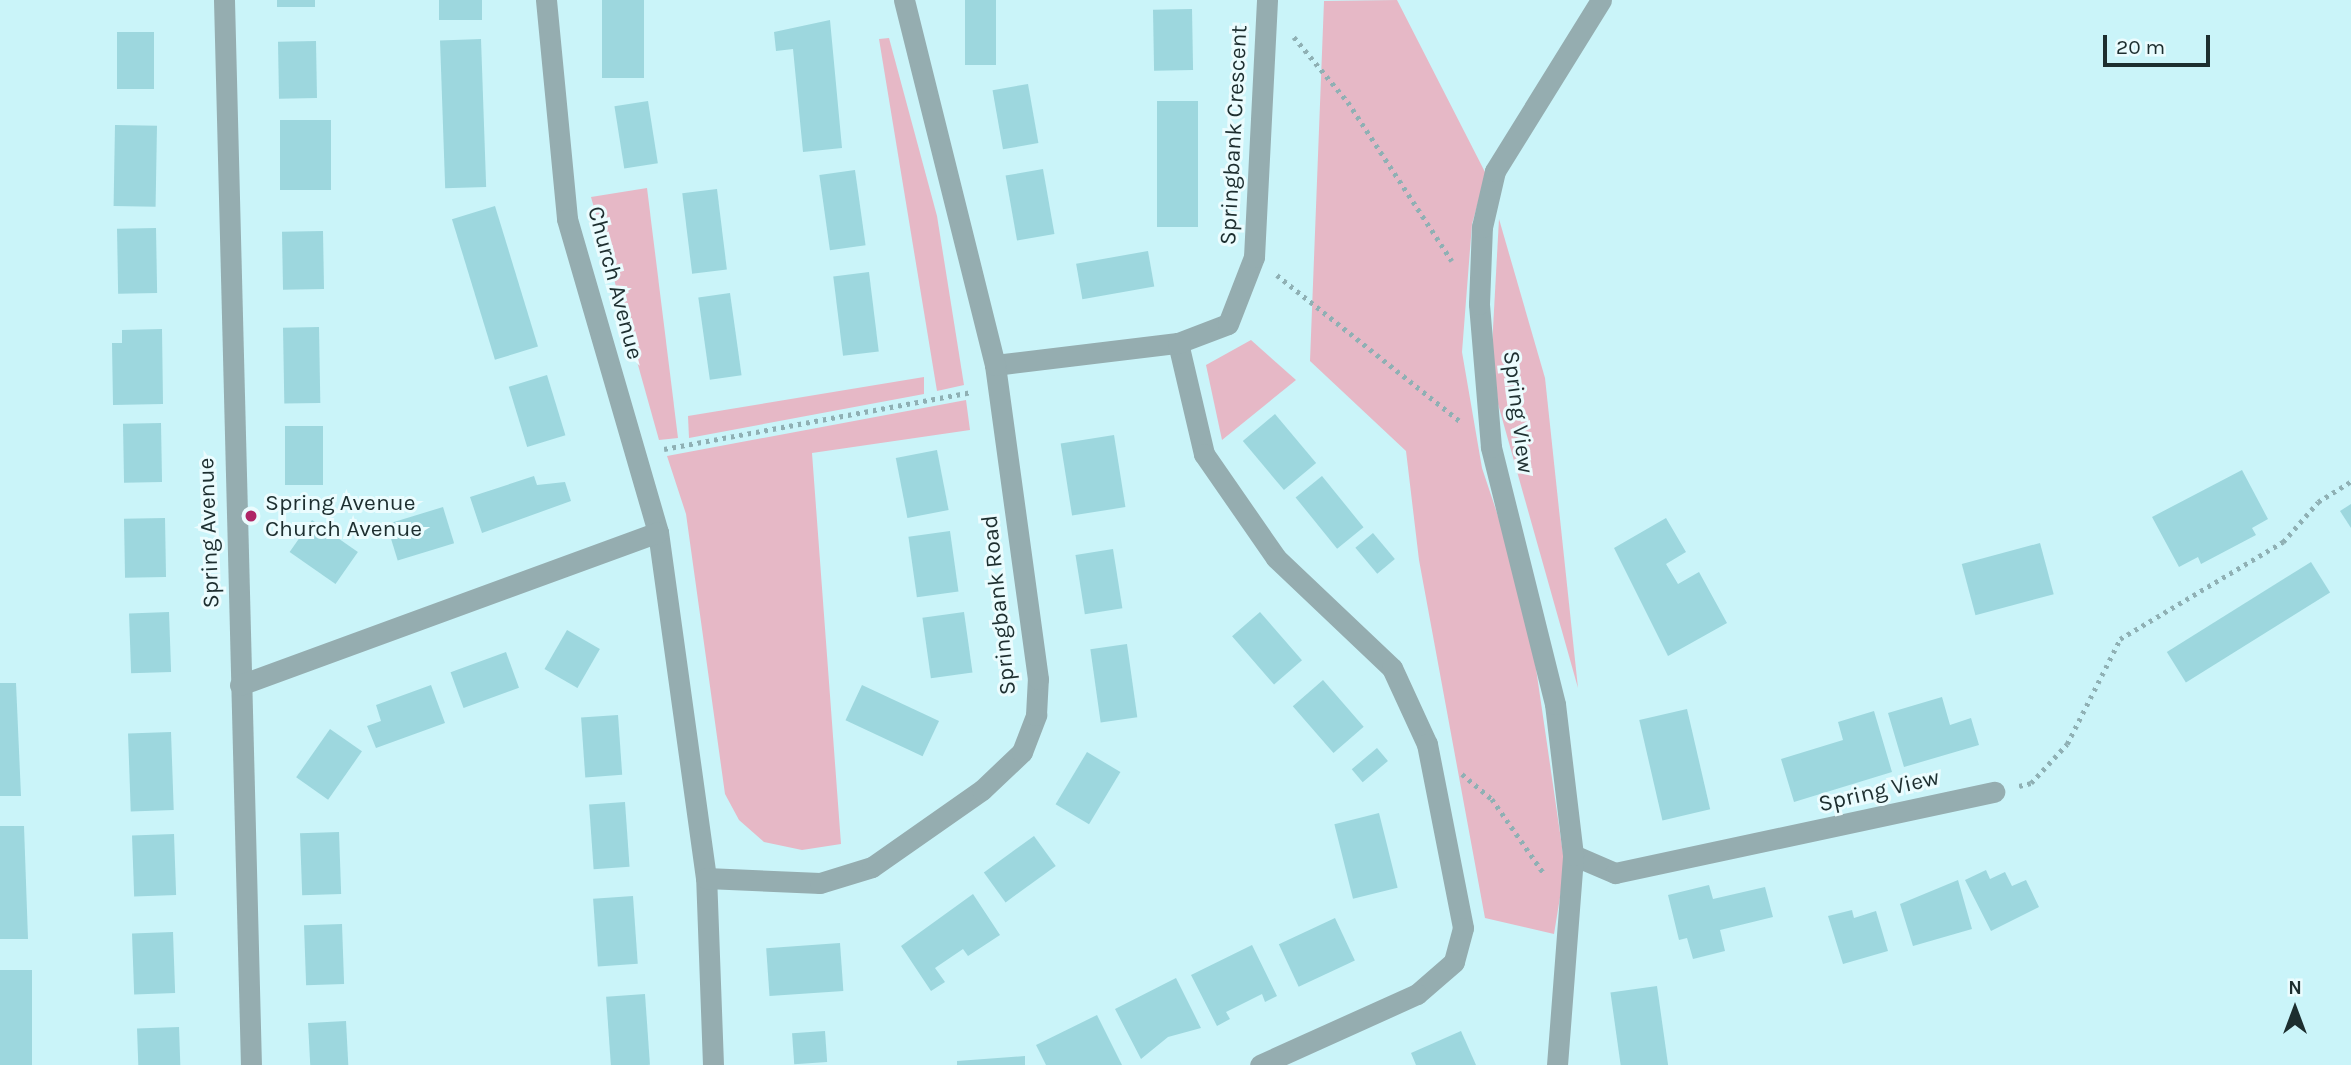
<!DOCTYPE html>
<html>
<head>
<meta charset="utf-8">
<style>
	body { margin:0 }
	#map { position:relative; width:2351px; height:1065px; overflow:hidden; background:#caf4f9; font-family:Karla,sans-serif }
	div>[style] { position:absolute }
	[style*='--x'] { left:calc(var(--x)*1px); top:calc(var(--y)*1px); width:calc(var(--w)*1px); rotate:calc(var(--a)*1deg) }
	.green>* { inset:0; background:#e6b8c6 }
	.building>* { inset:0; background:#9dd7de; transform-origin:0 0 }
	.path>* { height:4.5px; margin-top:-2.25px; transform-origin:0; background:repeating-linear-gradient(90deg,#8fb0b4 0 3.5px,transparent 0 8.5px) }
	.street>* { height:21px; margin:-10.5px; padding:0 10.5px; transform-origin:10.5px; border-radius:10.5px; background:#95adb0 }
	.dots>* { width:19px; height:19px; translate:-50% -50%; box-sizing:border-box; border:4px solid #ebfcfe; border-radius:50% }
	span { translate:-50% -50%; white-space:nowrap; text-align:center; line-height:1.15; -webkit-text-stroke:6px #ebfcfe; paint-order:stroke }
	.street-label { font-size:23px; color:#1d2e2f }
	.poi-label { font-size:23px; color:#1d2e2f }
	.left { translate:0 -50%; text-align:left }
	.north { position:absolute; left:2260px; top:974px; width:70px; height:70px; -webkit-text-stroke:5px #ebfcfe; paint-order:stroke; rotate:0deg; font-size:19px; font-weight:700; line-height:28px; text-align:center; color:#1d2e2f }
	.north::after { content:''; display:block; margin:auto; width:24px; height:32px; background:#1d2e2f; clip-path:polygon(50% 0,100% 100%,50% 72%,0 100%) }
	.scale { position:absolute; left:2103px; top:35px; width:107px; height:32px; box-sizing:border-box; border:4px solid #1d2e2f; border-top:0; padding-left:9px; font-size:21px; line-height:24px; white-space:nowrap; color:#1d2e2f; -webkit-text-stroke:5px #ebfcfe; paint-order:stroke }
</style>
</head>
<body>
<div id="map">
	<div class="green">
		<i style="clip-path:polygon(1397px 0,1486px 174px,1472px 224px,1462px 352px,1482px 468px,1526px 600px,1565px 867px,1554px 934px,1485px 918px,1419px 560px,1406px 451px,1310px 361px,1324px 1px)"></i>
		<i style="clip-path:polygon(889px 38px,937px 216px,964px 385px,937px 391px,879px 39px)"></i>
		<i style="clip-path:polygon(647px 188px,678px 438px,659px 440px,591px 197px)"></i>
		<i style="clip-path:polygon(1499px 219px,1545px 378px,1578px 688px,1498px 404px,1492px 347px)"></i>
		<i style="clip-path:polygon(1251px 340px,1296px 380px,1222px 440px,1206px 365px)"></i>
		<i style="clip-path:polygon(924px 377px,924px 394px,689px 438px,688px 416px)"></i>
		<i style="clip-path:polygon(966px 400px,970px 430px,812px 453px,841px 844px,802px 850px,764px 842px,739px 820px,725px 794px,686px 514px,667px 456px)"></i>
	</div>
	<div class="building">
		<i style="left:277px;top:0;width:38px;height:7px"></i>
		<i style="left:439px;top:0;width:43px;height:20px"></i>
		<i style="left:602px;top:0;width:42px;height:78px"></i>
		<i style="left:965px;top:0;width:31px;height:65px"></i>
		<i style="left:1192px;top:9px;width:61px;height:39px;rotate:89deg"></i>
		<i style="clip-path:polygon(830px 20px,842px 148px,803px 152px,793px 49px,776px 51px,774px 32px)"></i>
		<i style="left:117px;top:32px;width:37px;height:57px"></i>
		<i style="left:481px;top:39px;width:148px;height:41px;rotate:88deg"></i>
		<i style="left:316px;top:41px;width:57px;height:38px;rotate:89deg"></i>
		<i style="left:1028px;top:84px;width:60px;height:36px;rotate:80deg"></i>
		<i style="left:648px;top:101px;width:63px;height:34px;rotate:81deg"></i>
		<i style="left:1157px;top:101px;width:41px;height:126px"></i>
		<i style="left:280px;top:120px;width:51px;height:70px"></i>
		<i style="left:115px;top:125px;width:42px;height:81px;rotate:1deg"></i>
		<i style="left:1043px;top:169px;width:66px;height:38px;rotate:80deg"></i>
		<i style="left:855px;top:170px;width:76px;height:36px;rotate:82deg"></i>
		<i style="left:717px;top:189px;width:81px;height:35px;rotate:83deg"></i>
		<i style="left:495px;top:206px;width:147px;height:45px;rotate:73deg"></i>
		<i style="left:156px;top:228px;width:65px;height:39px;rotate:89deg"></i>
		<i style="left:323px;top:231px;width:58px;height:41px;rotate:89deg"></i>
		<i style="left:1148px;top:251px;width:36px;height:73px;rotate:80deg"></i>
		<i style="left:869px;top:272px;width:80px;height:36px;rotate:83deg"></i>
		<i style="left:730px;top:293px;width:83px;height:32px;rotate:82deg"></i>
		<i style="left:319px;top:327px;width:76px;height:36px;rotate:89deg"></i>
		<i style="clip-path:polygon(162px 329px,163px 404px,113px 405px,112px 343px,122px 343px,122px 330px)"></i>
		<i style="left:547px;top:375px;width:63px;height:40px;rotate:73deg"></i>
		<i style="left:1275px;top:414px;width:64px;height:42px;rotate:50deg"></i>
		<i style="left:161px;top:423px;width:59px;height:38px;rotate:89deg"></i>
		<i style="left:285px;top:426px;width:38px;height:59px"></i>
		<i style="left:1114px;top:435px;width:73px;height:54px;rotate:81deg"></i>
		<i style="left:937px;top:450px;width:61px;height:42px;rotate:79deg"></i>
		<i style="clip-path:polygon(2242px 470px,2268px 519px,2252px 528px,2256px 535px,2201px 564px,2198px 557px,2179px 567px,2152px 517px)"></i>
		<i style="clip-path:polygon(534px 476px,537px 485px,565px 482px,571px 501px,482px 533px,470px 497px)"></i>
		<i style="left:1322px;top:476px;width:66px;height:34px;rotate:51deg"></i>
		<i style="clip-path:polygon(2351px 504px,2351px 528px,2340px 511px)"></i>
		<i style="left:443px;top:507px;width:38px;height:59px;rotate:73deg"></i>
		<i style="left:165px;top:518px;width:59px;height:41px;rotate:89deg"></i>
		<i style="clip-path:polygon(1666px 518px,1686px 552px,1666px 564px,1678px 584px,1699px 572px,1727px 623px,1668px 656px,1614px 548px)"></i>
		<i style="left:312px;top:520px;width:56px;height:39px;rotate:35deg"></i>
		<i style="left:950px;top:531px;width:61px;height:42px;rotate:82deg"></i>
		<i style="left:1373px;top:533px;width:34px;height:23px;rotate:50deg"></i>
		<i style="left:2040px;top:543px;width:53px;height:81px;rotate:75deg"></i>
		<i style="left:1113px;top:549px;width:60px;height:38px;rotate:81deg"></i>
		<i style="left:2311px;top:562px;width:36px;height:170px;rotate:58deg"></i>
		<i style="left:169px;top:612px;width:60px;height:40px;rotate:88deg"></i>
		<i style="left:964px;top:612px;width:61px;height:42px;rotate:82deg"></i>
		<i style="left:1260px;top:612px;width:64px;height:37px;rotate:49deg"></i>
		<i style="left:567px;top:630px;width:38px;height:45px;rotate:30deg"></i>
		<i style="left:1127px;top:644px;width:74px;height:37px;rotate:82deg"></i>
		<i style="left:506px;top:652px;width:38px;height:59px;rotate:70deg"></i>
		<i style="left:1323px;top:680px;width:62px;height:40px;rotate:49deg"></i>
		<i style="clip-path:polygon(0 683px,16px 683px,21px 796px,0 796px)"></i>
		<i style="clip-path:polygon(431px 685px,445px 723px,376px 748px,367px 726px,381px 721px,376px 705px)"></i>
		<i style="left:862px;top:685px;width:85px;height:39px;rotate:25deg"></i>
		<i style="clip-path:polygon(1942px 697px,1950px 725px,1971px 718px,1979px 745px,1904px 767px,1888px 713px)"></i>
		<i style="left:1687px;top:709px;width:103px;height:49px;rotate:77deg"></i>
		<i style="clip-path:polygon(1874px 711px,1892px 772px,1794px 802px,1781px 759px,1843px 740px,1838px 722px)"></i>
		<i style="left:618px;top:715px;width:60px;height:37px;rotate:86deg"></i>
		<i style="left:330px;top:729px;width:39px;height:59px;rotate:35deg"></i>
		<i style="left:171px;top:732px;width:78px;height:43px;rotate:88deg"></i>
		<i style="left:1377px;top:748px;width:17px;height:33px;rotate:50deg"></i>
		<i style="left:1087px;top:752px;width:39px;height:61px;rotate:31deg"></i>
		<i style="left:625px;top:802px;width:65px;height:36px;rotate:86deg"></i>
		<i style="left:1379px;top:813px;width:77px;height:46px;rotate:76deg"></i>
		<i style="clip-path:polygon(0 826px,24px 826px,28px 939px,0 939px)"></i>
		<i style="left:339px;top:832px;width:62px;height:39px;rotate:88deg"></i>
		<i style="left:174px;top:834px;width:61px;height:42px;rotate:88deg"></i>
		<i style="left:1034px;top:836px;width:37px;height:62px;rotate:54deg"></i>
		<i style="clip-path:polygon(1986px 870px,1990px 879px,2005px 872px,2012px 886px,2026px 880px,2039px 907px,1991px 931px,1965px 880px)"></i>
		<i style="clip-path:polygon(1958px 880px,1972px 929px,1913px 946px,1900px 904px)"></i>
		<i style="clip-path:polygon(1709px 885px,1713px 899px,1765px 887px,1773px 917px,1720px 930px,1725px 951px,1693px 959px,1687px 938px,1679px 940px,1668px 895px)"></i>
		<i style="clip-path:polygon(973px 894px,1000px 935px,968px 956px,963px 949px,935px 968px,945px 982px,931px 991px,901px 946px)"></i>
		<i style="left:633px;top:896px;width:68px;height:40px;rotate:86deg"></i>
		<i style="clip-path:polygon(1852px 910px,1854px 918px,1876px 911px,1888px 951px,1843px 964px,1828px 916px)"></i>
		<i style="left:1335px;top:918px;width:47px;height:62px;rotate:65deg"></i>
		<i style="left:342px;top:924px;width:60px;height:38px;rotate:88deg"></i>
		<i style="left:173px;top:932px;width:61px;height:41px;rotate:88deg"></i>
		<i style="left:840px;top:943px;width:48px;height:74px;rotate:86deg"></i>
		<i style="clip-path:polygon(1252px 945px,1277px 996px,1265px 1002px,1262px 994px,1226px 1012px,1230px 1019px,1217px 1026px,1191px 975px)"></i>
		<i style="left:0;top:970px;width:32px;height:95px"></i>
		<i style="clip-path:polygon(1176px 978px,1201px 1028px,1168px 1037px,1141px 1059px,1115px 1009px)"></i>
		<i style="left:1657px;top:986px;width:80px;height:47px;rotate:82deg"></i>
		<i style="left:645px;top:994px;width:71px;height:39px;rotate:86deg"></i>
		<i style="clip-path:polygon(1097px 1015px,1122px 1065px,1046px 1065px,1036px 1045px)"></i>
		<i style="left:346px;top:1021px;width:44px;height:38px;rotate:87deg"></i>
		<i style="left:179px;top:1027px;width:38px;height:42px;rotate:88deg"></i>
		<i style="left:825px;top:1031px;width:31px;height:33px;rotate:86deg"></i>
		<i style="clip-path:polygon(1461px 1031px,1476px 1065px,1416px 1065px,1411px 1053px)"></i>
		<i style="clip-path:polygon(1025px 1056px,1025px 1065px,957px 1065px,957px 1061px)"></i>
	</div>
	<div class="path">
		<i style="--x:1294;--y:37;--w:85;--a:50.3"></i>
		<i style="--x:1348;--y:102;--w:190;--a:56.8"></i>
		<i style="--x:1277;--y:275;--w:236;--a:38.6"></i>
		<i style="--x:664;--y:449;--w:313;--a:-10.5"></i>
		<i style="--x:1462;--y:774;--w:39;--a:40"></i>
		<i style="--x:1492;--y:799;--w:89;--a:55.1"></i>
		<i style="--x:2019;--y:786;--w:12;--a:-14"></i>
		<i style="--x:2031;--y:783;--w:53;--a:-47.3"></i>
		<i style="--x:2067;--y:744;--w:118;--a:-63.2"></i>
		<i style="--x:2120;--y:639;--w:190;--a:-30.8"></i>
		<i style="--x:2283;--y:542;--w:53;--a:-48.8"></i>
		<i style="--x:2318;--y:502;--w:39;--a:-32"></i>
	</div>
	<div class="street">
		<i style="--x:224;--y:0;--w:1065;--a:88.55"></i>
		<i style="--x:546;--y:0;--w:220;--a:84.5"></i>
		<i style="--x:567;--y:219;--w:326;--a:73.8"></i>
		<i style="--x:658;--y:532;--w:349;--a:82.1"></i>
		<i style="--x:1178;--y:343;--w:114;--a:76.8"></i>
		<i style="--x:1204;--y:454;--w:126;--a:55.3"></i>
		<i style="--x:1276;--y:558;--w:160;--a:43.5"></i>
		<i style="--x:1392;--y:668;--w:84;--a:65.3"></i>
		<i style="--x:1427;--y:744;--w:187;--a:78.9"></i>
		<i style="--x:1463;--y:928;--w:35;--a:105"></i>
		<i style="--x:1454;--y:962;--w:49;--a:139.1"></i>
		<i style="--x:1417;--y:994;--w:172;--a:155.7"></i>
		<i style="--x:995;--y:365;--w:184;--a:-6.9"></i>
		<i style="--x:1178;--y:343;--w:53;--a:-20.8"></i>
		<i style="--x:1228;--y:324;--w:72;--a:-68.8"></i>
		<i style="--x:1254;--y:257;--w:257;--a:-87.1"></i>
		<i style="--x:240;--y:685;--w:445;--a:-20.1"></i>
		<i style="--x:1573;--y:855;--w:46;--a:23.2"></i>
		<i style="--x:1615;--y:873;--w:388;--a:-12.1"></i>
		<i style="--x:713;--y:1065;--w:187;--a:-92.1"></i>
		<i style="--x:706;--y:878;--w:114;--a:2.5"></i>
		<i style="--x:820;--y:883;--w:54;--a:-17.1"></i>
		<i style="--x:872;--y:867;--w:134;--a:-35"></i>
		<i style="--x:982;--y:790;--w:55;--a:-43.5"></i>
		<i style="--x:1022;--y:752;--w:40;--a:-69"></i>
		<i style="--x:1036;--y:715;--w:36;--a:-87"></i>
		<i style="--x:1038;--y:679;--w:317;--a:-97.8"></i>
		<i style="--x:995;--y:365;--w:376;--a:-104"></i>
		<i style="--x:1557;--y:1065;--w:211;--a:-85.6"></i>
		<i style="--x:1573;--y:855;--w:152;--a:-96.8"></i>
		<i style="--x:1555;--y:704;--w:265;--a:-104"></i>
		<i style="--x:1491;--y:447;--w:144;--a:-94.8"></i>
		<i style="--x:1479;--y:304;--w:77;--a:-87.8"></i>
		<i style="--x:1482;--y:227;--w:57;--a:-76.9"></i>
		<i style="--x:1495;--y:171;--w:201;--a:-58.2"></i>
	</div>
	<div class="dots">
		<i style="left:251px;top:516px;background:#af2566"></i>
	</div>
	<div class="street-label">
		<span style="left:1234px;top:135px;rotate:-87deg">Springbank Crescent</span>
		<span style="left:615px;top:283px;rotate:75deg">Church Avenue</span>
		<span style="left:1518px;top:412px;rotate:83deg">Spring View</span>
		<span style="left:209px;top:533px;rotate:-92deg">Spring Avenue</span>
		<span style="left:999px;top:605px;rotate:-96deg">Springbank Road</span>
		<span style="left:1879px;top:791px;rotate:-13deg">Spring View</span>
	</div>
	<div class="poi-label">
		<span class="left" style="left:265px;top:516px">Spring Avenue<br>Church Avenue</span>
	</div>
	<div class="north">N</div>
	<div class="scale">20 m</div>
</div>
</body>
</html>
